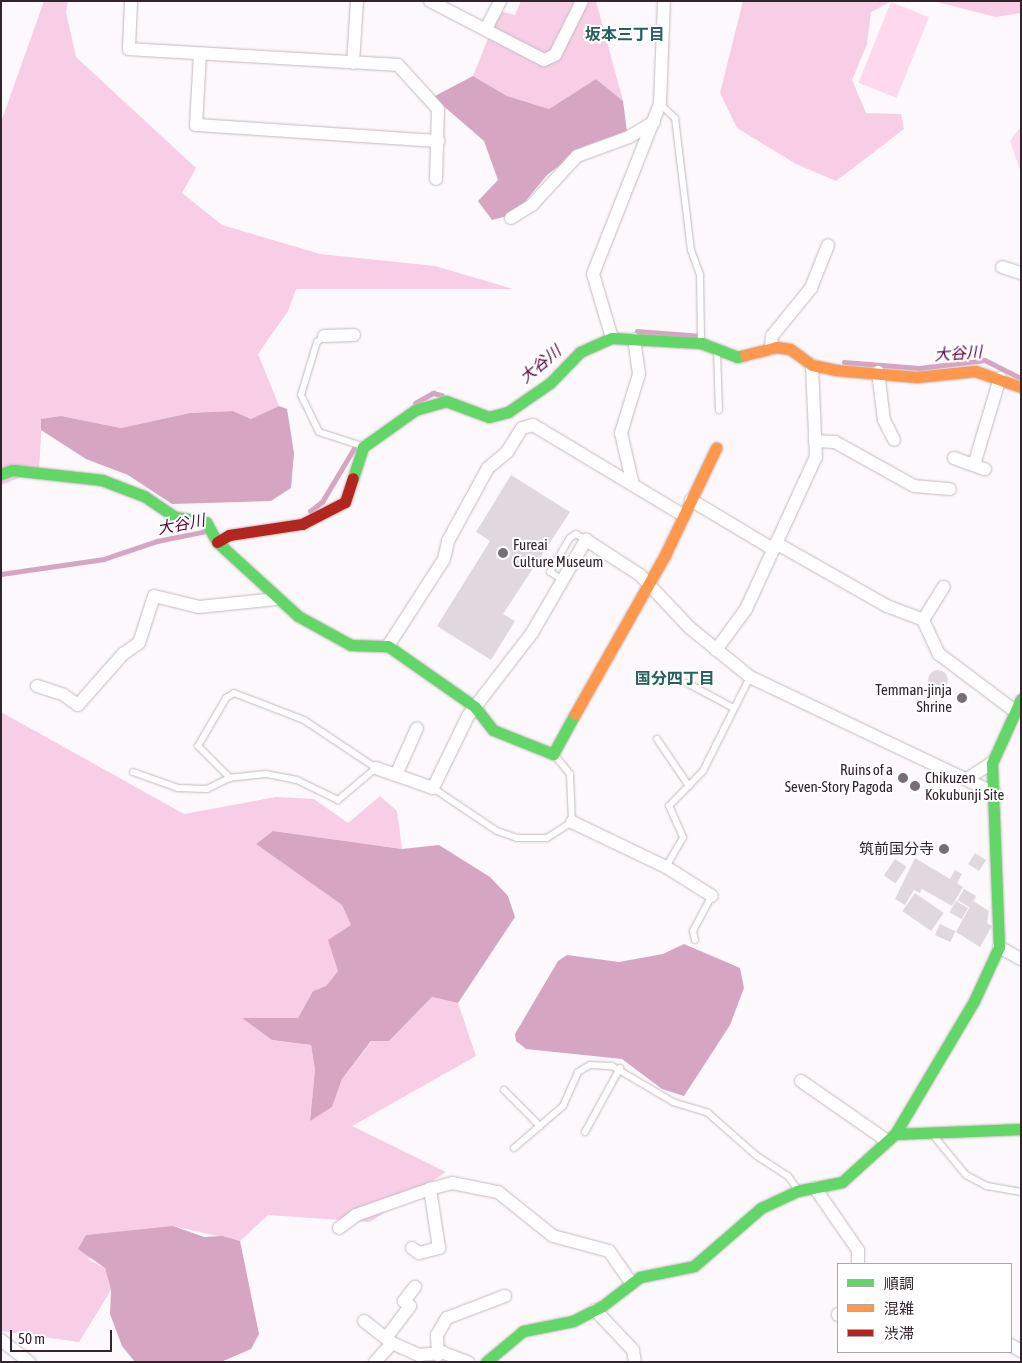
<!DOCTYPE html>
<html>
<head>
<meta charset="utf-8">
<style>
	body { margin:0 }
	#map { position:relative; width:1022px; height:1363px; overflow:hidden; background:#fdf8fb; font-family:"Asap Condensed","Noto Sans JP",sans-serif }
	div>[style] { position:absolute }
	[style*='--x'] { left:calc(var(--x)*1px); top:calc(var(--y)*1px); width:calc(var(--w)*1px); rotate:calc(var(--a)*1deg) }
	.green>* { inset:0; background:#fed9ee; transform-origin:0 0 }
	.forest>* { inset:0; background:#f8cee6 }
	.water>* { inset:0; background:#d5a5c1 }
	.stream>* { height:4.5px; margin:-2.25px; padding:0 2.25px; transform-origin:2.25px; border-radius:2.25px; background:#d5a5c1 }
	.building>* { inset:0; background:#e1d8dd; transform-origin:0 0 }
	.round { border-radius:50% }
	.roads { filter:drop-shadow(0 0 1px #c2babe) drop-shadow(0 0 1px #c2babe) }
	.lane>* { height:6px; margin:-3px; padding:0 3px; transform-origin:3px; border-radius:3px; background:#fffefe }
	.street>* { height:12px; margin:-6px; padding:0 6px; transform-origin:6px; border-radius:6px; background:#fffefe }
	.fast>* { height:11px; margin:-5.5px; padding:0 5.5px; transform-origin:5.5px; border-radius:5.5px; background:#63d668 }
	.slow>* { height:11px; margin:-5.5px; padding:0 5.5px; transform-origin:5.5px; border-radius:5.5px; background:#ff974d }
	.jam>* { height:11px; margin:-5.5px; padding:0 5.5px; transform-origin:5.5px; border-radius:5.5px; background:#b3261e }
	.dots>* { width:14px; height:14px; translate:-50% -50%; box-sizing:border-box; border:2px solid #fff; border-radius:50% }
	span { translate:-50% -50%; white-space:nowrap; text-align:center; line-height:1.15; -webkit-text-stroke:4px #fff; paint-order:stroke }
	.poi-label { font-size:15px; color:#31242c }
	.left { translate:0 -50%; text-align:left }
	.right { translate:-100% -50%; text-align:right }
	.neighbourhood-label { font-size:16px; color:#26605f; font-weight:700 }
	.water-label { font-size:16px; color:#590541; font-style:italic }
	.frame { position:absolute; inset:0; border:2px solid #31242c; pointer-events:none }
	.legend { position:absolute; left:837px; top:1263px; width:175px; height:90px; box-sizing:border-box; background:#fff; border:1px solid #ada7ab; margin:0; padding:6px 9px; list-style:none; font-size:15px; color:#31242c }
	.legend li { display:flex; align-items:center; gap:10px; height:25px }
	.legend b { width:25px; border:1px solid #ada7ab }
	.scale { position:absolute; left:10px; top:1330px; width:102px; height:22px; box-sizing:border-box; border:2px solid #31242c; border-top:0; padding-left:6px; font-size:15px; line-height:18px; white-space:nowrap; color:#31242c; -webkit-text-stroke:4px #fff; paint-order:stroke }
</style>
</head>
<body>
<div id="map">
	<div class="green">
		<i style="left:891px;top:2px;width:41px;height:87px;rotate:22deg"></i>
		<i style="clip-path:polygon(1021px 126px,1021px 173px,1010px 141px)"></i>
	</div>
	<div class="forest">
		<i style="clip-path:polygon(44px 1px,68px 1px,66px 12px,76px 57px,196px 168px,182px 193px,222px 225px,320px 254px,435px 266px,513px 289px,296px 289px,288px 311px,258px 354px,279px 406px,251px 419px,233px 411px,190px 413px,121px 428px,61px 416px,42px 419px,39px 470px,1px 485px,1px 122px)"></i>
		<i style="clip-path:polygon(521px 1px,596px 1px,623px 101px,596px 79px,549px 109px,507px 96px,473px 76px,499px 11px,515px 15px)"></i>
		<i style="clip-path:polygon(743px 1px,892px 1px,871px 12px,867px 44px,852px 80px,866px 113px,901px 114px,904px 129px,836px 181px,796px 164px,737px 128px,720px 93px)"></i>
		<i style="clip-path:polygon(933px 1px,1021px 1px,1021px 13px,996px 17px)"></i>
		<i style="clip-path:polygon(1px 712px,184px 814px,276px 797px,314px 799px,348px 823px,380px 796px,397px 811px,402px 849px,273px 831px,256px 844px,342px 905px,351px 925px,338px 971px,326px 986px,313px 991px,298px 1018px,244px 1018px,272px 1040px,311px 1045px,315px 1070px,310px 1120px,332px 1107px,342px 1079px,372px 1041px,389px 1041px,432px 997px,458px 1003px,476px 1056px,352px 1126px,446px 1172px,370px 1222px,268px 1215px,240px 1241px,173px 1226px,87px 1259px,105px 1268px,111px 1290px,79px 1342px,1px 1331px)"></i>
	</div>
	<div class="water">
		<i style="clip-path:polygon(473px 76px,507px 96px,549px 109px,596px 79px,623px 101px,627px 131px,585px 146px,547px 175px,515px 214px,492px 220px,478px 201px,498px 180px,484px 141px,433px 97px)"></i>
		<i style="clip-path:polygon(279px 406px,287px 409px,294px 453px,291px 488px,271px 501px,172px 504px,128px 475px,86px 459px,41px 430px,41px 419px,61px 416px,121px 428px,190px 413px,233px 411px,251px 419px)"></i>
		<i style="clip-path:polygon(273px 831px,402px 849px,439px 845px,490px 877px,508px 896px,515px 917px,458px 1003px,432px 997px,389px 1041px,371px 1041px,342px 1079px,332px 1107px,310px 1121px,315px 1070px,311px 1045px,272px 1040px,242px 1018px,298px 1018px,313px 991px,326px 986px,338px 971px,328px 940px,351px 925px,342px 905px,256px 844px)"></i>
		<i style="clip-path:polygon(684px 944px,740px 968px,744px 988px,730px 1025px,684px 1096px,662px 1089px,622px 1059px,526px 1049px,516px 1041px,515px 1034px,558px 961px,567px 955px,619px 962px,663px 954px)"></i>
		<i style="clip-path:polygon(173px 1226px,204px 1237px,222px 1236px,240px 1241px,259px 1334px,251px 1349px,221px 1362px,135px 1362px,122px 1346px,110px 1314px,111px 1290px,105px 1268px,78px 1249px,86px 1235px)"></i>
	</div>
	<div class="stream">
		<i style="--x:637;--y:331;--w:64;--a:4.5"></i>
		<i style="--x:844;--y:362;--w:75;--a:4.6"></i>
		<i style="--x:919;--y:368;--w:66;--a:-6.9"></i>
		<i style="--x:985;--y:360;--w:40;--a:26.6"></i>
		<i style="--x:415;--y:403;--w:21;--a:-29"></i>
		<i style="--x:433;--y:393;--w:9;--a:13"></i>
		<i style="--x:310;--y:511;--w:15;--a:-37"></i>
		<i style="--x:322;--y:502;--w:66;--a:-59.2"></i>
		<i style="--x:1;--y:574;--w:104;--a:-8.3"></i>
		<i style="--x:104;--y:559;--w:56;--a:-18.8"></i>
		<i style="--x:157;--y:541;--w:51;--a:-11.3"></i>
	</div>
	<div class="building">
		<i style="clip-path:polygon(511px 475px,570px 512px,503px 614px,515px 621px,491px 660px,437px 626px,490px 541px,476px 532px)"></i>
		<i class="round" style="left:928px;top:670px;width:20px;height:20px"></i>
		<i style="left:975px;top:853px;width:13px;height:13px;rotate:32deg"></i>
		<i style="clip-path:polygon(915px 858px,950px 879px,955px 870px,962px 874px,957px 883px,963px 887px,952px 906px,922px 889px,920px 893px,914px 890px,905px 905px,895px 899px)"></i>
		<i style="left:895px;top:859px;width:14px;height:20px;rotate:34deg"></i>
		<i style="left:964px;top:889px;width:14px;height:13px;rotate:30deg"></i>
		<i style="left:915px;top:893px;width:35px;height:22px;rotate:35deg"></i>
		<i style="left:956px;top:901px;width:14px;height:13px;rotate:30deg"></i>
		<i style="clip-path:polygon(973px 901px,989px 911px,987px 923px,992px 926px,980px 947px,956px 932px)"></i>
		<i style="left:940px;top:924px;width:17px;height:12px;rotate:25deg"></i>
	</div>
	<div class="roads">
		<div class="lane">
			<i style="--x:660;--y:104;--w:21;--a:43"></i>
			<i style="--x:675;--y:118;--w:133;--a:83.1"></i>
			<i style="--x:691;--y:250;--w:27;--a:70"></i>
			<i style="--x:700;--y:275;--w:67;--a:89.1"></i>
			<i style="--x:324;--y:336;--w:9;--a:139"></i>
			<i style="--x:317;--y:342;--w:55;--a:106.8"></i>
			<i style="--x:301;--y:395;--w:41;--a:64.1"></i>
			<i style="--x:319;--y:432;--w:45;--a:18"></i>
			<i style="--x:717;--y:351;--w:59;--a:88.1"></i>
			<i style="--x:563;--y:580;--w:15;--a:-148"></i>
			<i style="--x:550;--y:572;--w:39;--a:-60"></i>
			<i style="--x:570;--y:538;--w:7;--a:-34"></i>
			<i style="--x:576;--y:534;--w:12;--a:31"></i>
			<i style="--x:687;--y:683;--w:51;--a:28.1"></i>
			<i style="--x:234;--y:693;--w:75;--a:21.1"></i>
			<i style="--x:304;--y:720;--w:87;--a:33.7"></i>
			<i style="--x:376;--y:768;--w:50;--a:139.9"></i>
			<i style="--x:338;--y:800;--w:46;--a:-154"></i>
			<i style="--x:297;--y:780;--w:32;--a:-169"></i>
			<i style="--x:266;--y:774;--w:36;--a:174"></i>
			<i style="--x:230;--y:778;--w:45;--a:-135"></i>
			<i style="--x:198;--y:746;--w:56;--a:-59.7"></i>
			<i style="--x:226;--y:698;--w:9;--a:-32"></i>
			<i style="--x:657;--y:739;--w:57;--a:55.8"></i>
			<i style="--x:133;--y:772;--w:48;--a:19.6"></i>
			<i style="--x:178;--y:788;--w:29;--a:2"></i>
			<i style="--x:207;--y:789;--w:25;--a:-26"></i>
			<i style="--x:433;--y:788;--w:77;--a:33.9"></i>
			<i style="--x:497;--y:831;--w:21;--a:19"></i>
			<i style="--x:517;--y:838;--w:30;--a:0"></i>
			<i style="--x:547;--y:838;--w:30;--a:-33"></i>
			<i style="--x:572;--y:822;--w:48;--a:-92.4"></i>
			<i style="--x:570;--y:774;--w:26;--a:-129"></i>
			<i style="--x:666;--y:867;--w:34;--a:-60"></i>
			<i style="--x:683;--y:837;--w:34;--a:-114"></i>
			<i style="--x:669;--y:806;--w:49;--a:-45.8"></i>
			<i style="--x:703;--y:771;--w:105;--a:-63.4"></i>
			<i style="--x:695;--y:940;--w:9;--a:-103"></i>
			<i style="--x:693;--y:931;--w:40;--a:-62"></i>
			<i style="--x:504;--y:1090;--w:51;--a:45"></i>
			<i style="--x:585;--y:1132;--w:73;--a:-61.3"></i>
			<i style="--x:933;--y:1135;--w:52;--a:50.5"></i>
			<i style="--x:966;--y:1175;--w:24;--a:28"></i>
			<i style="--x:987;--y:1186;--w:35;--a:10"></i>
			<i style="--x:514;--y:1148;--w:65;--a:-40.6"></i>
			<i style="--x:563;--y:1106;--w:37;--a:-66"></i>
			<i style="--x:578;--y:1072;--w:14;--a:-30"></i>
			<i style="--x:590;--y:1065;--w:22;--a:3"></i>
			<i style="--x:612;--y:1066;--w:71;--a:30.5"></i>
			<i style="--x:673;--y:1102;--w:37;--a:17"></i>
			<i style="--x:708;--y:1113;--w:65;--a:41.3"></i>
			<i style="--x:757;--y:1156;--w:37;--a:33"></i>
			<i style="--x:788;--y:1176;--w:16;--a:55"></i>
		</div>
		<div class="street">
			<i style="--x:131;--y:1;--w:48;--a:92.4"></i>
			<i style="--x:129;--y:49;--w:269;--a:3.4"></i>
			<i style="--x:398;--y:65;--w:59;--a:47.7"></i>
			<i style="--x:438;--y:109;--w:70;--a:91.6"></i>
			<i style="--x:430;--y:1;--w:128;--a:27.4"></i>
			<i style="--x:544;--y:60;--w:12;--a:-24"></i>
			<i style="--x:555;--y:55;--w:60;--a:-63.4"></i>
			<i style="--x:486;--y:29;--w:31;--a:-63"></i>
			<i style="--x:200;--y:54;--w:71;--a:93.2"></i>
			<i style="--x:196;--y:125;--w:243;--a:3.8"></i>
			<i style="--x:353;--y:63;--w:62;--a:-86.3"></i>
			<i style="--x:511;--y:218;--w:25;--a:-32"></i>
			<i style="--x:532;--y:205;--w:67;--a:-47.4"></i>
			<i style="--x:577;--y:156;--w:55;--a:-20.1"></i>
			<i style="--x:629;--y:137;--w:29;--a:-31"></i>
			<i style="--x:1002;--y:267;--w:20;--a:18"></i>
			<i style="--x:324;--y:336;--w:30;--a:-2"></i>
			<i style="--x:612;--y:338;--w:67;--a:-106.5"></i>
			<i style="--x:593;--y:274;--w:183;--a:-68.5"></i>
			<i style="--x:660;--y:104;--w:103;--a:-87.8"></i>
			<i style="--x:771;--y:349;--w:13;--a:-86"></i>
			<i style="--x:772;--y:336;--w:62;--a:-50.9"></i>
			<i style="--x:811;--y:288;--w:46;--a:-68.4"></i>
			<i style="--x:878;--y:372;--w:48;--a:82.9"></i>
			<i style="--x:884;--y:420;--w:22;--a:63"></i>
			<i style="--x:815;--y:441;--w:20;--a:3"></i>
			<i style="--x:835;--y:442;--w:90;--a:29.1"></i>
			<i style="--x:914;--y:486;--w:36;--a:5"></i>
			<i style="--x:954;--y:458;--w:33;--a:20"></i>
			<i style="--x:974;--y:465;--w:91;--a:-73.4"></i>
			<i style="--x:633;--y:485;--w:53;--a:-103"></i>
			<i style="--x:621;--y:433;--w:62;--a:-73"></i>
			<i style="--x:639;--y:374;--w:35;--a:-98"></i>
			<i style="--x:691;--y:500;--w:96;--a:30.9"></i>
			<i style="--x:776;--y:543;--w:128;--a:29.6"></i>
			<i style="--x:887;--y:606;--w:39;--a:21"></i>
			<i style="--x:923;--y:620;--w:39;--a:-58"></i>
			<i style="--x:923;--y:620;--w:38;--a:65"></i>
			<i style="--x:939;--y:654;--w:95;--a:36.9"></i>
			<i style="--x:388;--y:646;--w:103;--a:-57.2"></i>
			<i style="--x:444;--y:559;--w:18;--a:-77"></i>
			<i style="--x:448;--y:541;--w:83;--a:-61.3"></i>
			<i style="--x:488;--y:468;--w:25;--a:-40"></i>
			<i style="--x:507;--y:452;--w:28;--a:-58"></i>
			<i style="--x:522;--y:428;--w:11;--a:-15"></i>
			<i style="--x:533;--y:425;--w:175;--a:31"></i>
			<i style="--x:716;--y:650;--w:51;--a:-53.8"></i>
			<i style="--x:746;--y:609;--w:167;--a:-65.3"></i>
			<i style="--x:816;--y:457;--w:92;--a:-92.5"></i>
			<i style="--x:37;--y:686;--w:28;--a:18"></i>
			<i style="--x:64;--y:695;--w:17;--a:36"></i>
			<i style="--x:78;--y:705;--w:68;--a:-48.6"></i>
			<i style="--x:123;--y:654;--w:19;--a:-35"></i>
			<i style="--x:139;--y:643;--w:49;--a:-72.3"></i>
			<i style="--x:154;--y:596;--w:46;--a:13.7"></i>
			<i style="--x:199;--y:607;--w:78;--a:-5.9"></i>
			<i style="--x:376;--y:768;--w:60;--a:19.3"></i>
			<i style="--x:433;--y:788;--w:80;--a:-64.1"></i>
			<i style="--x:468;--y:716;--w:105;--a:-52.4"></i>
			<i style="--x:532;--y:633;--w:108;--a:-59.9"></i>
			<i style="--x:586;--y:540;--w:64;--a:32.9"></i>
			<i style="--x:640;--y:575;--w:73;--a:46.7"></i>
			<i style="--x:690;--y:628;--w:77;--a:39.2"></i>
			<i style="--x:750;--y:677;--w:272;--a:25.4"></i>
			<i style="--x:396;--y:775;--w:51;--a:-65.9"></i>
			<i style="--x:967;--y:779;--w:30;--a:-33"></i>
			<i style="--x:572;--y:822;--w:104;--a:25.6"></i>
			<i style="--x:666;--y:867;--w:54;--a:32.2"></i>
			<i style="--x:999;--y:947;--w:25;--a:29"></i>
			<i style="--x:801;--y:1081;--w:103;--a:34.8"></i>
			<i style="--x:815;--y:1188;--w:75;--a:55.3"></i>
			<i style="--x:858;--y:1250;--w:14;--a:90"></i>
			<i style="--x:339;--y:1228;--w:21;--a:-37"></i>
			<i style="--x:356;--y:1215;--w:78;--a:-19.4"></i>
			<i style="--x:412;--y:1248;--w:9;--a:36"></i>
			<i style="--x:419;--y:1253;--w:21;--a:-14"></i>
			<i style="--x:439;--y:1248;--w:60;--a:-98.7"></i>
			<i style="--x:430;--y:1189;--w:23;--a:-15"></i>
			<i style="--x:452;--y:1183;--w:47;--a:11.1"></i>
			<i style="--x:498;--y:1192;--w:70;--a:38.7"></i>
			<i style="--x:553;--y:1236;--w:58;--a:15"></i>
			<i style="--x:609;--y:1251;--w:38;--a:55"></i>
			<i style="--x:595;--y:1310;--w:55;--a:46.5"></i>
			<i style="--x:633;--y:1350;--w:12;--a:81"></i>
			<i style="--x:838;--y:1315;--w:1;--a:-90"></i>
			<i style="--x:364;--y:1321;--w:36;--a:38"></i>
			<i style="--x:392;--y:1343;--w:30;--a:24"></i>
			<i style="--x:419;--y:1355;--w:25;--a:-5"></i>
			<i style="--x:444;--y:1353;--w:26;--a:21"></i>
			<i style="--x:386;--y:1338;--w:40;--a:-53"></i>
			<i style="--x:410;--y:1306;--w:8;--a:-140"></i>
			<i style="--x:404;--y:1301;--w:18;--a:-52"></i>
			<i style="--x:1;--y:1340;--w:36;--a:38"></i>
			<i style="--x:1011;--y:1345;--w:12;--a:31"></i>
			<i style="--x:438;--y:1355;--w:20;--a:-93"></i>
			<i style="--x:437;--y:1335;--w:20;--a:-60"></i>
			<i style="--x:447;--y:1318;--w:62;--a:-20.8"></i>
			<i style="--x:375;--y:1362;--w:25;--a:-48"></i>
		</div>
		<div class="fast">
			<i style="--x:1;--y:474;--w:12;--a:-20"></i>
			<i style="--x:12;--y:470;--w:91;--a:6.3"></i>
			<i style="--x:102;--y:480;--w:45;--a:20.9"></i>
			<i style="--x:144;--y:496;--w:37;--a:34"></i>
			<i style="--x:175;--y:517;--w:31;--a:9"></i>
			<i style="--x:206;--y:522;--w:23;--a:61"></i>
			<i style="--x:217;--y:542;--w:110;--a:42.4"></i>
			<i style="--x:298;--y:616;--w:60;--a:28.7"></i>
			<i style="--x:351;--y:645;--w:37;--a:2"></i>
			<i style="--x:388;--y:646;--w:106;--a:35"></i>
			<i style="--x:475;--y:707;--w:29;--a:52"></i>
			<i style="--x:493;--y:730;--w:65;--a:21.8"></i>
			<i style="--x:553;--y:754;--w:46;--a:-61.2"></i>
			<i style="--x:353;--y:478;--w:33;--a:-72"></i>
			<i style="--x:363;--y:447;--w:64;--a:-35.4"></i>
			<i style="--x:415;--y:410;--w:32;--a:-16"></i>
			<i style="--x:446;--y:401;--w:46;--a:20.4"></i>
			<i style="--x:489;--y:417;--w:20;--a:-15"></i>
			<i style="--x:508;--y:412;--w:51;--a:-34.6"></i>
			<i style="--x:550;--y:383;--w:43;--a:-45.9"></i>
			<i style="--x:580;--y:352;--w:35;--a:-24"></i>
			<i style="--x:612;--y:338;--w:89;--a:3.2"></i>
			<i style="--x:701;--y:343;--w:39;--a:21"></i>
			<i style="--x:737;--y:357;--w:8;--a:-14"></i>
			<i style="--x:895;--y:1134;--w:155;--a:-59.3"></i>
			<i style="--x:974;--y:1001;--w:60;--a:-65.2"></i>
			<i style="--x:999;--y:947;--w:184;--a:-92.2"></i>
			<i style="--x:992;--y:763;--w:70;--a:-65.6"></i>
			<i style="--x:486;--y:1362;--w:48;--a:-40"></i>
			<i style="--x:523;--y:1331;--w:51;--a:-11.3"></i>
			<i style="--x:573;--y:1321;--w:31;--a:-27"></i>
			<i style="--x:601;--y:1307;--w:49;--a:-37.6"></i>
			<i style="--x:640;--y:1277;--w:55;--a:-11.5"></i>
			<i style="--x:694;--y:1266;--w:89;--a:-40.9"></i>
			<i style="--x:761;--y:1208;--w:40;--a:-25"></i>
			<i style="--x:797;--y:1191;--w:46;--a:-11.3"></i>
			<i style="--x:842;--y:1182;--w:72;--a:-42.2"></i>
			<i style="--x:895;--y:1134;--w:126;--a:-2.3"></i>
		</div>
		<div class="slow">
			<i style="--x:745;--y:355;--w:32;--a:-14"></i>
			<i style="--x:776;--y:347;--w:14;--a:8"></i>
			<i style="--x:790;--y:349;--w:27;--a:36"></i>
			<i style="--x:812;--y:365;--w:24;--a:12"></i>
			<i style="--x:835;--y:370;--w:82;--a:4.9"></i>
			<i style="--x:917;--y:377;--w:58;--a:-5.9"></i>
			<i style="--x:975;--y:371;--w:49;--a:19.2"></i>
			<i style="--x:575;--y:714;--w:183;--a:-60.5"></i>
			<i style="--x:665;--y:555;--w:119;--a:-64.5"></i>
		</div>
		<div class="jam">
			<i style="--x:217;--y:542;--w:14;--a:-30"></i>
			<i style="--x:229;--y:535;--w:74;--a:-8.6"></i>
			<i style="--x:302;--y:524;--w:48;--a:-27.1"></i>
			<i style="--x:345;--y:502;--w:25;--a:-72"></i>
		</div>
	</div>
	<div class="dots">
		<i style="left:503px;top:553px;background:#786e74"></i>
		<i style="left:962px;top:698px;background:#786e74"></i>
		<i style="left:903px;top:778px;background:#786e74"></i>
		<i style="left:915px;top:786px;background:#786e74"></i>
		<i style="left:944px;top:849px;background:#786e74"></i>
	</div>
	<div class="poi-label">
		<span class="left" style="left:513px;top:553px">Fureai<br>Culture Museum</span>
		<span class="right" style="left:952px;top:698px">Temman-jinja<br>Shrine</span>
		<span class="right" style="left:893px;top:778px">Ruins of a<br>Seven-Story Pagoda</span>
		<span class="left" style="left:925px;top:786px">Chikuzen<br>Kokubunji Site</span>
		<span class="right" style="left:934px;top:849px">筑前国分寺</span>
	</div>
	<div class="neighbourhood-label">
		<span style="left:625px;top:34px">坂本三丁目</span>
		<span style="left:675px;top:678px">国分四丁目</span>
	</div>
	<div class="water-label">
		<span style="left:958px;top:353px;rotate:-4deg">大谷川</span>
		<span style="left:540px;top:364px;rotate:-40deg">大谷川</span>
		<span style="left:181px;top:524px;rotate:-11deg">大谷川</span>
	</div>
	<div class="frame"></div>
	<ul class="legend">
	<li><b style="height:6px;background:#63d668"></b>順調</li>
	<li><b style="height:6px;background:#ff974d"></b>混雑</li>
	<li><b style="height:6px;background:#b3261e"></b>渋滞</li>
	</ul>
	<div class="scale">50 m</div>
</div>
</body>
</html>
